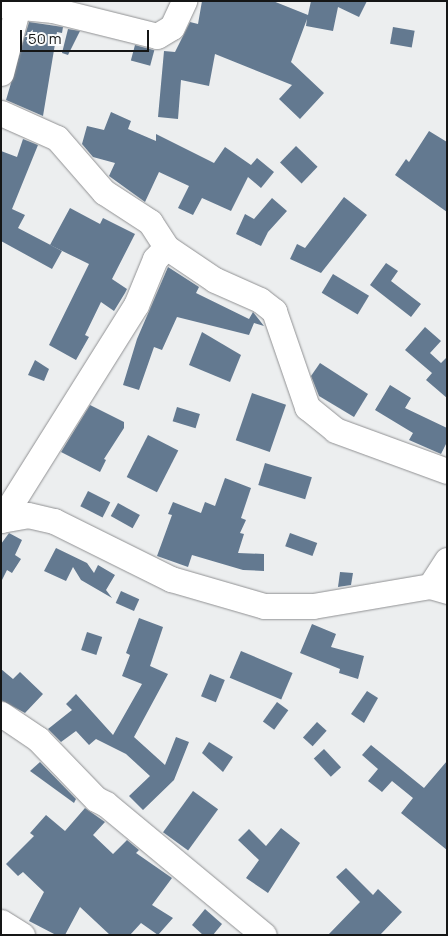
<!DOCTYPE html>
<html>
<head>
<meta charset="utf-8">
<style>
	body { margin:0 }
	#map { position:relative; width:448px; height:936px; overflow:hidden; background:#eceeef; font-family:Manrope,sans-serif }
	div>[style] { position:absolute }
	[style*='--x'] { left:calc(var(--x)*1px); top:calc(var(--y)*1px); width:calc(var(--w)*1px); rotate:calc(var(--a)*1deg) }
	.building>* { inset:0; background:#637990; transform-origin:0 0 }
	.roads { filter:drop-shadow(0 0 1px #909193) drop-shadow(0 0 1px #909193) }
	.minor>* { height:25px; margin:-12.5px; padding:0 12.5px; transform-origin:12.5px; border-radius:12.5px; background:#fff }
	span { translate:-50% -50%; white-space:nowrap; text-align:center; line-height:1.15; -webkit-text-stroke:4px #f9fbfc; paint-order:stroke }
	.frame { position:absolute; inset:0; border:2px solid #151616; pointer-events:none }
	.scale { position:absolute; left:20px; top:30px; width:129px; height:22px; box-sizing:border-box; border:2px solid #151616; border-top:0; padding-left:6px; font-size:15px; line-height:18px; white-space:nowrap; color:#151616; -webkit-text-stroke:4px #f9fbfc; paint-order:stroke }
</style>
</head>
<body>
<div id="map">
	<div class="building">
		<i style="clip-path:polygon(202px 1px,273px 1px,308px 15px,311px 1px,367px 1px,359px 17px,338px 7px,333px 31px,306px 26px,307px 19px,291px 62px,324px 93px,300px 119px,279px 99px,292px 85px,215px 54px,209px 86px,181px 80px,178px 119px,158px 117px,164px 51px,175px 52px,190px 22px,198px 24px)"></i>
		<i style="clip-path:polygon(29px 22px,63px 27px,62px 33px,57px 32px,43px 116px,6px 100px)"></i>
		<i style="left:393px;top:27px;width:22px;height:17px;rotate:10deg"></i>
		<i style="clip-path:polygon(68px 29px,80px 31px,68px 55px,62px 53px)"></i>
		<i style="left:135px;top:45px;width:20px;height:16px;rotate:15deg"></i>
		<i style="clip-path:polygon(111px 112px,131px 121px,128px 129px,156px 141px,156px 134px,214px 163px,225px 147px,251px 165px,257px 158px,274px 172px,261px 188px,248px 177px,231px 211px,202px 198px,193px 215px,178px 208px,189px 186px,159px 172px,145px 202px,109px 176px,115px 163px,93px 157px,82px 144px,87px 126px,104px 130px)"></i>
		<i style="clip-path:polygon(429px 131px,447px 142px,447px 212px,395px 175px,406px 159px,409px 162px)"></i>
		<i style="clip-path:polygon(23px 139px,38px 145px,12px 209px,25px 215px,18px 228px,62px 251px,52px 269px,1px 241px,1px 151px,17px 157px)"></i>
		<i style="left:296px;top:146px;width:30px;height:23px;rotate:44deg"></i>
		<i style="clip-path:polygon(344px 197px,367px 215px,321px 273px,290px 259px,297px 244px,305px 248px)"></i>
		<i style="clip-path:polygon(272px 198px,287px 211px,268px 232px,261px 246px,236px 234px,245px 214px,254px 219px)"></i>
		<i style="clip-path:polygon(70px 208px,100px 224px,103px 218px,135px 234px,112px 279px,127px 289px,125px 293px,114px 311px,101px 302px,85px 335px,89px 337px,76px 360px,49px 345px,89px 264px,50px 245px)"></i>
		<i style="clip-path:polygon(386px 263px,398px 271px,391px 281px,421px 304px,411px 317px,370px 285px)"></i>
		<i style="clip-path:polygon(168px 267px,199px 287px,196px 293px,249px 319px,253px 312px,264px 326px,254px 323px,249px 335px,177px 317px,162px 350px,154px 347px,139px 390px,123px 385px,137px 339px)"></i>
		<i style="left:333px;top:274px;width:42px;height:22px;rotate:31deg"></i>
		<i style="clip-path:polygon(425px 327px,441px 341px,430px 353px,441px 363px,447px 357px,447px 398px,426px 380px,432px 373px,405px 350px)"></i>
		<i style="clip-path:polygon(202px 332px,241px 355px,230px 382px,189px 365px)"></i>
		<i style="clip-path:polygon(35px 360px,49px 369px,44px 381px,28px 375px)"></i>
		<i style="clip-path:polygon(320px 363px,368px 394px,354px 417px,319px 396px,311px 376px)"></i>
		<i style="clip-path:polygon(390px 385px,411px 398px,405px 408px,447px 428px,447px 442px,441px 454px,409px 440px,413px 433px,375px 410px)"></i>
		<i style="left:252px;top:393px;width:36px;height:50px;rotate:19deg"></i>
		<i style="clip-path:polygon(90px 405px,124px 422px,124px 428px,104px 459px,106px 460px,100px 472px,61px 452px)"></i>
		<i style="left:177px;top:407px;width:24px;height:15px;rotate:17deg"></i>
		<i style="left:148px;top:435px;width:34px;height:47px;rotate:27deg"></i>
		<i style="left:265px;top:463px;width:49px;height:23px;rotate:17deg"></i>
		<i style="clip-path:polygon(225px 478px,251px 488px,241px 518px,246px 520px,240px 533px,244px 534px,238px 553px,264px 554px,264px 571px,243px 570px,192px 555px,188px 567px,157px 556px,172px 515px,168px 514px,173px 502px,201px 513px,205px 502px,215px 506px)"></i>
		<i style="left:88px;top:491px;width:25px;height:17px;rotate:27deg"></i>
		<i style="left:118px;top:503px;width:25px;height:15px;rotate:29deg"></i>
		<i style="clip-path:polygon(9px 533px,22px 540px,15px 555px,21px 559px,12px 573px,7px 570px,1px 582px,1px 544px)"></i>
		<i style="left:290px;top:533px;width:29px;height:14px;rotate:20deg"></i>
		<i style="clip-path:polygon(56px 548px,87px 563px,94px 573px,98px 565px,115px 575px,106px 590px,112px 598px,81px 580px,73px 567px,66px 581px,44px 571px)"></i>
		<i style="clip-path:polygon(340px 572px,353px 573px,351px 585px,338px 587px)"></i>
		<i style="left:121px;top:591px;width:20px;height:13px;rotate:24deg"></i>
		<i style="clip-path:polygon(139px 618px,163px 627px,150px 666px,168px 674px,134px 737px,165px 765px,176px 737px,189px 742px,174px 780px,143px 810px,129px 796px,150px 776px,126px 754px,96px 739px,89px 745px,76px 731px,61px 742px,48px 729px,72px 710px,66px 704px,76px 694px,113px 735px,142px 684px,122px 676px,130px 655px,126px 653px)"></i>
		<i style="clip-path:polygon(312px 624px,336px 634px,331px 647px,364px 656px,358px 679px,339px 673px,340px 669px,300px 653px)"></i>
		<i style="left:87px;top:632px;width:16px;height:19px;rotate:18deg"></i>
		<i style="left:241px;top:651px;width:56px;height:29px;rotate:23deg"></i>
		<i style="clip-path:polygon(1px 669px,13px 679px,20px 672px,43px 694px,25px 713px,1px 700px)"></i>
		<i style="left:210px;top:674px;width:16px;height:24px;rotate:22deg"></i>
		<i style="clip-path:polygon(367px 691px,378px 698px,364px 723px,351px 714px)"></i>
		<i style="left:277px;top:702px;width:14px;height:24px;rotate:36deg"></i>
		<i style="left:317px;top:722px;width:13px;height:21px;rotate:42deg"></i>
		<i style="clip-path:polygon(209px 742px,233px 757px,223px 772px,202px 753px)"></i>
		<i style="clip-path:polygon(371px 745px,424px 788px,447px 761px,447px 850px,401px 813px,413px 798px,392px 781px,382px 792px,368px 781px,378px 769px,362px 755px)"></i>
		<i style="left:324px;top:749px;width:25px;height:14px;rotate:47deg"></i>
		<i style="clip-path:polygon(40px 762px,76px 799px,74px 803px,30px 771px)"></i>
		<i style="left:193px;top:791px;width:31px;height:51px;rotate:36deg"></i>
		<i style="clip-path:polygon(85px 808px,105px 822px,93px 835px,113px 854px,127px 840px,139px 850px,136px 853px,172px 878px,152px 905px,173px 918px,158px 935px,141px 923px,130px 935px,110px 935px,80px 907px,65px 935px,56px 935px,29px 921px,44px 892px,23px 872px,18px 876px,6px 864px,34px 836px,30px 833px,46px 815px,65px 831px)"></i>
		<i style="clip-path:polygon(281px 828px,300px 843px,268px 893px,246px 878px,259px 860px,238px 840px,249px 829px,266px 846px)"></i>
		<i style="clip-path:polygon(346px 868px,373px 895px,378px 889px,402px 912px,380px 935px,328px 935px,360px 902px,336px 877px)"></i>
		<i style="clip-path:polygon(205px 909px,222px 924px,213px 935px,203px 935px,192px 925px)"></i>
	</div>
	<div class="roads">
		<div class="minor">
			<i style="--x:1;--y:5;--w:52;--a:5.5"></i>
			<i style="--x:53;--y:10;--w:107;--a:14"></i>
			<i style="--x:157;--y:36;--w:17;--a:-31"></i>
			<i style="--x:172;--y:27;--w:29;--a:-65"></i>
			<i style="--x:1;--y:73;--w:69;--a:-75.8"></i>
			<i style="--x:1;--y:113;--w:61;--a:24.1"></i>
			<i style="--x:57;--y:138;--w:72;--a:49"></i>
			<i style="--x:104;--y:192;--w:55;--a:33.1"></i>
			<i style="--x:150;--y:222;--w:30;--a:57"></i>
			<i style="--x:166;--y:247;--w:59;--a:34"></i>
			<i style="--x:215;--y:280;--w:49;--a:24"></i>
			<i style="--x:260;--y:300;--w:18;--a:38"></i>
			<i style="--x:274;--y:311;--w:102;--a:71"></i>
			<i style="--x:307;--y:407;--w:36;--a:39"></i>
			<i style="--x:335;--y:430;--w:119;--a:20.1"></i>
			<i style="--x:1;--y:520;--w:27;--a:-10"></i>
			<i style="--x:28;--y:515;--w:27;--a:13"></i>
			<i style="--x:54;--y:521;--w:131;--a:26.4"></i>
			<i style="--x:171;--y:579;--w:97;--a:16.2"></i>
			<i style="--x:264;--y:606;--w:49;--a:0"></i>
			<i style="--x:313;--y:606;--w:119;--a:-9.7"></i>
			<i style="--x:430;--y:586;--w:18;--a:16"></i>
			<i style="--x:1;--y:520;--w:254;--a:-57.9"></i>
			<i style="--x:136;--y:305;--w:50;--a:-67.6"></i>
			<i style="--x:155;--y:259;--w:16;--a:-47"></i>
			<i style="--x:430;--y:586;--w:31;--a:-57"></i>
			<i style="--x:1;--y:714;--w:45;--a:34"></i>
			<i style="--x:38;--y:739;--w:83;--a:46"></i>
			<i style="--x:96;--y:799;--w:11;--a:27"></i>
			<i style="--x:106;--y:804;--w:205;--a:39.7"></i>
			<i style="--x:1;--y:922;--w:25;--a:32"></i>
		</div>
	</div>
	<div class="frame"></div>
	<div class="scale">50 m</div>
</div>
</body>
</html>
